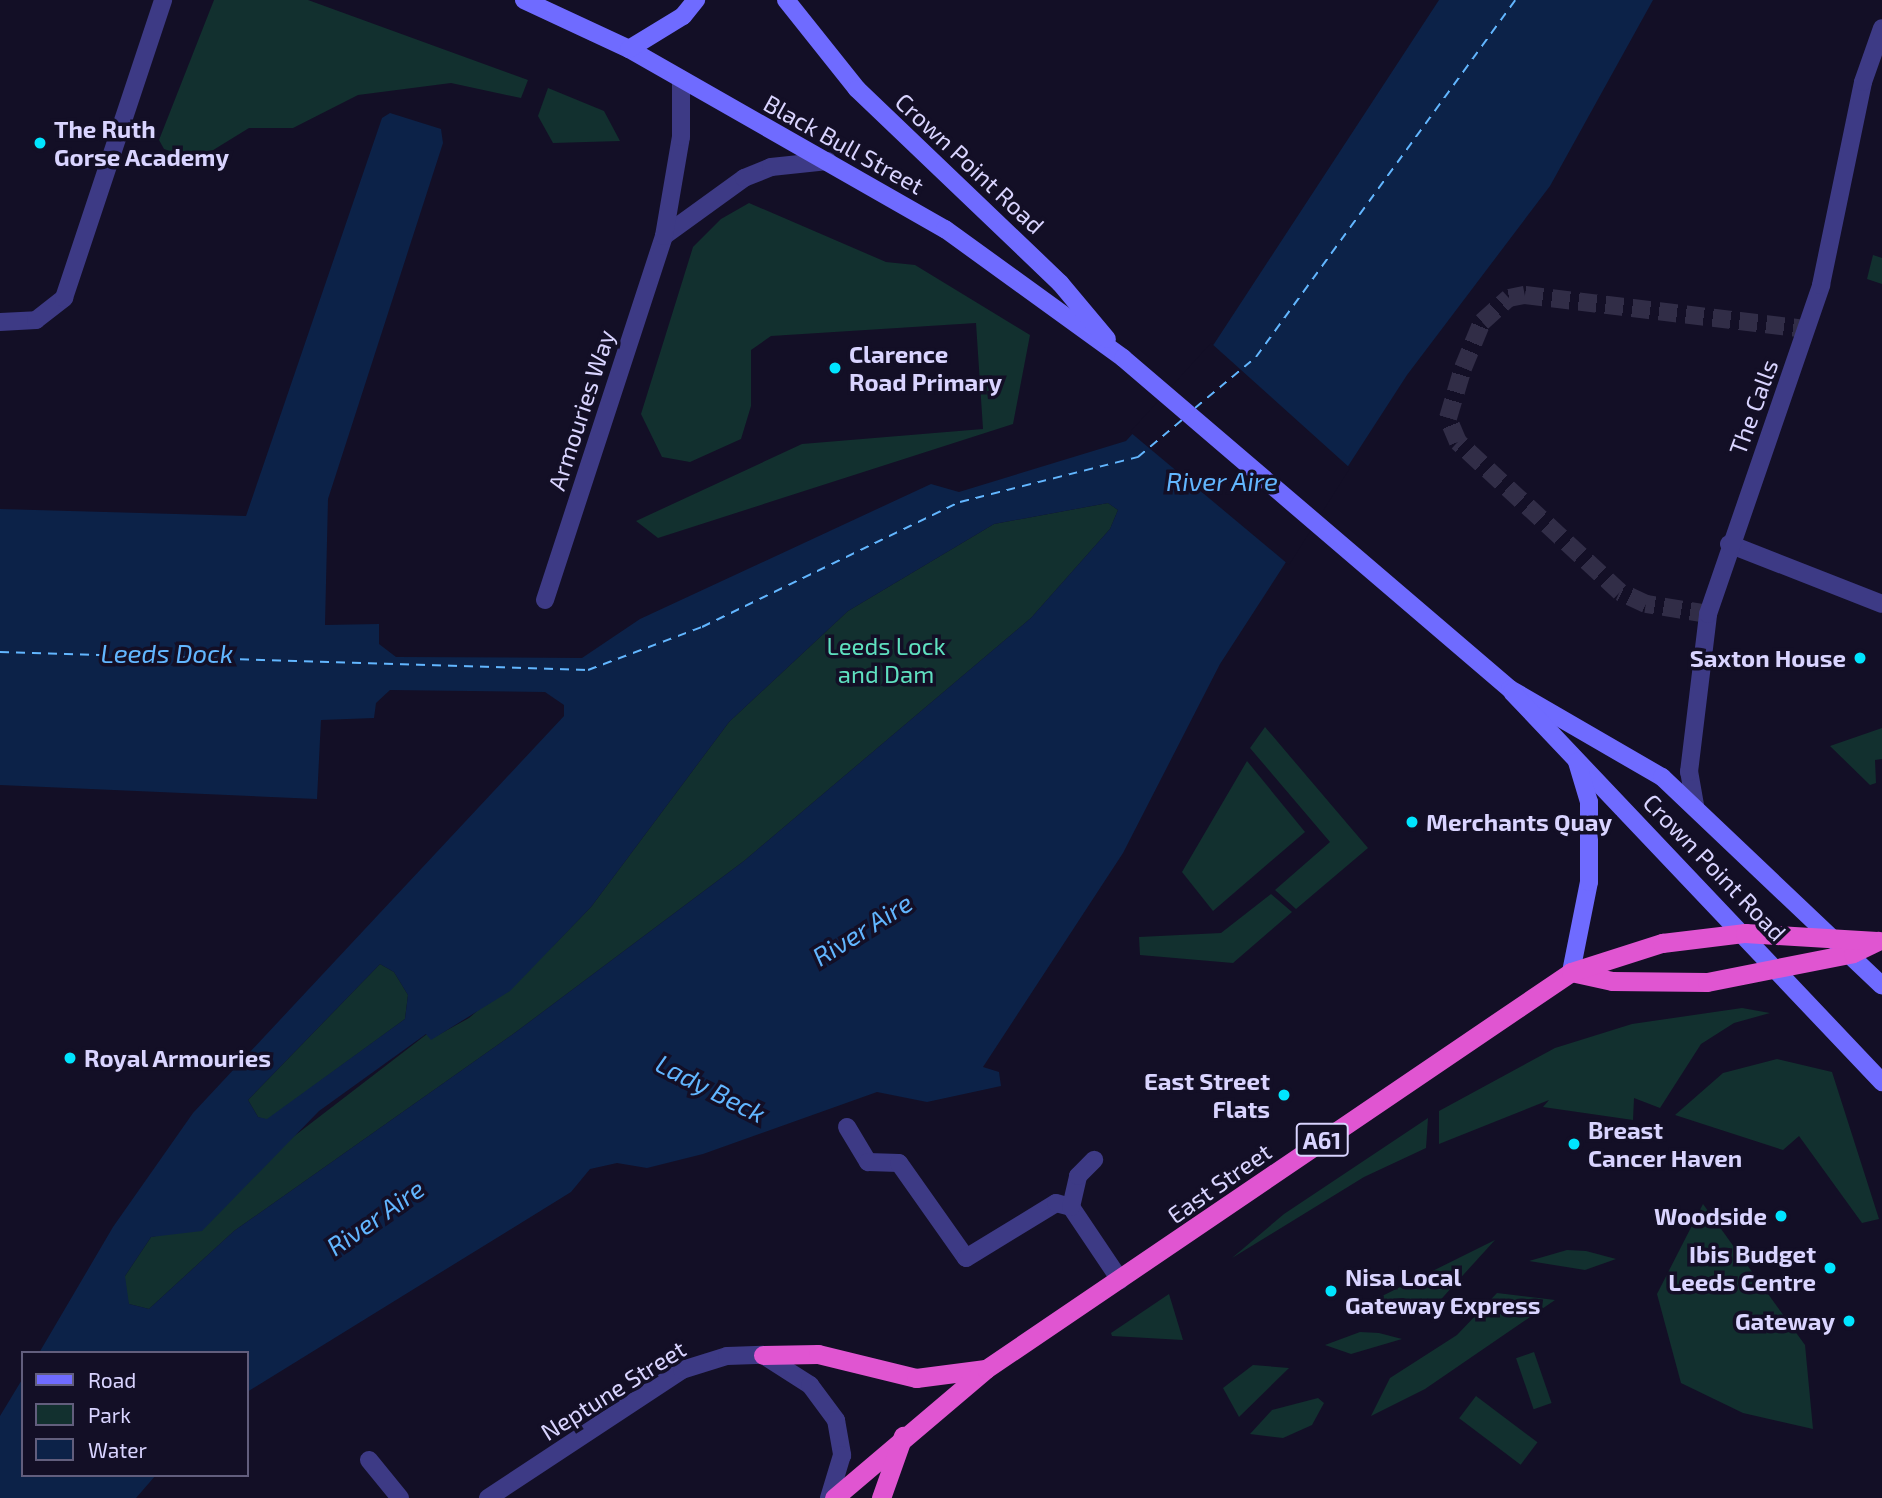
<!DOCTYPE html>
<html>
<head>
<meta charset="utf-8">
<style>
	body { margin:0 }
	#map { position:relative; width:1882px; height:1498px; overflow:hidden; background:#130f26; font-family:"Exo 2",sans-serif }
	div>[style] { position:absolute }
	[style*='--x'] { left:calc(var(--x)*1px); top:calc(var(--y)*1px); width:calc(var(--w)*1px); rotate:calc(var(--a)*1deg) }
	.green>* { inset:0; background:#12302f; transform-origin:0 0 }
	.water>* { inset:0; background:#0c2248 }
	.pier>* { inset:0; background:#130f26 }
	.ferry>* { height:2px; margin-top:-1px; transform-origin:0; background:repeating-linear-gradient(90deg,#62b6ff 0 9px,transparent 0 16px) }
	.minor-tunnel>* { height:18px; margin-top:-9px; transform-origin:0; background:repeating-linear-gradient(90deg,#312d47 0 18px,transparent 0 27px) }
	.minor>* { height:18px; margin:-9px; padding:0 9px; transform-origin:9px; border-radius:9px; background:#3d3a85 }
	.secondary>* { height:18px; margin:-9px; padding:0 9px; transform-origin:9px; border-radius:9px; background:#6f6bff }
	.trunk>* { height:19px; margin:-9.5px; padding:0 9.5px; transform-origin:9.5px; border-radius:9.5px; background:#e055d1 }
	.dots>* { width:19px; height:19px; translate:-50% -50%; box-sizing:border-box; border:4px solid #130f26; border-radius:50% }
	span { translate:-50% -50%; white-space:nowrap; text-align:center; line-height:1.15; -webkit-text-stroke:7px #130f26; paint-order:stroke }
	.shield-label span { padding:2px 5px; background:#130f26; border:2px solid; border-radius:5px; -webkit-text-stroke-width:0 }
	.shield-label { font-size:23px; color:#d9d4ff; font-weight:700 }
	.poi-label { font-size:24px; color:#d9d4ff; font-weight:700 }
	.left { translate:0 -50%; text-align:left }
	.right { translate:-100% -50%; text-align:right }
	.street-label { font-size:24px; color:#d9d4ff }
	.park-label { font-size:24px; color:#5fe0c0 }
	.water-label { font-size:26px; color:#62b6ff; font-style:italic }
	.legend { position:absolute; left:21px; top:1351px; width:228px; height:126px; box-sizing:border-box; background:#130f26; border:2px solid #625e7d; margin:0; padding:9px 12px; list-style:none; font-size:21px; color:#d9d4ff }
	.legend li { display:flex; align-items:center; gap:14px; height:35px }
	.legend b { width:35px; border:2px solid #625e7d }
</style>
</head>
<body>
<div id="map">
	<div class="green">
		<i style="clip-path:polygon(214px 0,308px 0,528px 80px,521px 98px,451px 83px,358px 95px,293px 128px,249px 128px,197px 160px,164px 149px,159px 140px)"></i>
		<i style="clip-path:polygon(548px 88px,604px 111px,620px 141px,553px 143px,538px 116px)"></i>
		<i style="clip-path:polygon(749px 203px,886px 262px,915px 265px,1030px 335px,1013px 424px,658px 538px,636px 521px,802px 444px,983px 429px,976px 323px,771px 336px,751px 350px,751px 406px,741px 439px,690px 462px,662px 457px,641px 414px,693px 247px,721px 219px)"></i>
		<i style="clip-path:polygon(1873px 255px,1882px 258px,1882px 284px,1867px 279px)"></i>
		<i style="clip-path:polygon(1108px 503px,1118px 510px,1110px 529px,1031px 618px,744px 861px,516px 1032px,234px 1231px,149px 1309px,129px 1304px,123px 1292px,125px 1276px,151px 1237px,167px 1234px,427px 1034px,431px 1039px,469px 1018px,554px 945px,591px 907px,729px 722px,848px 611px,994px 524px)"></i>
		<i style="clip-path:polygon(1265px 727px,1368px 848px,1296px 909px,1275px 890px,1330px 842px,1250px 748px)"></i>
		<i style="clip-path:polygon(1882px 728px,1882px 759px,1875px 760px,1876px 783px,1870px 785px,1830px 746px)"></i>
		<i style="clip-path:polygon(1247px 761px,1305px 832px,1213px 911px,1182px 872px)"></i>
		<i style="clip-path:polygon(1271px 894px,1292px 912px,1233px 963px,1140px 955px,1139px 937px,1221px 933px)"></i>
		<i style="clip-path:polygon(380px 964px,394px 972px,408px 995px,405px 1019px,267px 1120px,258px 1117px,248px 1100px)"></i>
		<i style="clip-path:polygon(1742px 1008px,1770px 1013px,1734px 1023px,1701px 1044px,1660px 1108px,1634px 1098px,1633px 1120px,1543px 1107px,1549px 1100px,1439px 1144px,1439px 1111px,1555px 1048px,1632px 1024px)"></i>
		<i style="clip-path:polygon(1777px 1059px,1832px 1072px,1879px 1219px,1862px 1223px,1799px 1136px,1783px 1150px,1675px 1115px,1723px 1073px)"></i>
		<i style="clip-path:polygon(1428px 1118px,1426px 1148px,1364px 1177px,1232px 1258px,1284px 1214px)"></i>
		<i style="clip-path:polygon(1703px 1204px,1805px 1345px,1813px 1429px,1743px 1413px,1681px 1383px,1657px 1294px)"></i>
		<i style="clip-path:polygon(1495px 1240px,1434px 1307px,1403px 1298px,1372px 1301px)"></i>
		<i style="clip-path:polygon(1567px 1250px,1586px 1251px,1616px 1259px,1585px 1270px,1529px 1261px)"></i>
		<i style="clip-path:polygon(1497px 1293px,1555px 1300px,1425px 1389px,1371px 1416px,1390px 1378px,1457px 1335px)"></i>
		<i style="clip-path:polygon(1169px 1294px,1183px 1340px,1112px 1336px,1111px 1333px)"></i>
		<i style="clip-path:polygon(1360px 1332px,1379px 1333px,1402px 1339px,1351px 1354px,1325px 1345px)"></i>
		<i style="left:1534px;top:1352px;width:54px;height:19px;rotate:71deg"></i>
		<i style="clip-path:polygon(1253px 1365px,1289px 1368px,1239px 1417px,1223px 1388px)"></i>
		<i style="left:1476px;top:1396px;width:77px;height:28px;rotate:37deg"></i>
		<i style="clip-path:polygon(1318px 1398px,1324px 1403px,1312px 1425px,1283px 1438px,1250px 1434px,1272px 1410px)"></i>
	</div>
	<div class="water">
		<i style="clip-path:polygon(evenodd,1439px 0,1653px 0,1550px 186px,1407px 375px,1220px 664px,1123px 853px,983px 1067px,999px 1072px,1001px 1086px,927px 1102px,877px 1092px,703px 1154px,647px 1168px,617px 1163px,590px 1169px,571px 1192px,247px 1392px,247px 1353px,39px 1353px,113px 1227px,193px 1113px,564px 716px,564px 705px,545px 692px,390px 690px,376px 703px,374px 718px,321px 720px,317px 799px,0 785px,0 509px,246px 516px,382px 118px,390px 113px,441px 129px,443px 143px,328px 499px,325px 625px,379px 624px,379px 644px,396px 657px,582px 658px,640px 619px,931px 484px,959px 492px,1126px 441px,1214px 344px,1439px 0,1108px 503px,1118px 510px,1110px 529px,1031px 618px,744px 861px,516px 1032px,234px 1231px,149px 1309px,129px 1304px,125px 1276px,151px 1237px,202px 1231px,319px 1111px,426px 1034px,431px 1040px,510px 991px,591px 907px,729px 722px,848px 611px,994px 524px,1108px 503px,1439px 0,380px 964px,394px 972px,408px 995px,405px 1019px,267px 1119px,258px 1117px,248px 1100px,380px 964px)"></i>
		<i style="clip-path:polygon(23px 1378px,23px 1475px,156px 1475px,136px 1498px,0 1498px,0 1416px)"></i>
	</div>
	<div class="pier">
		<i style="clip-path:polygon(1211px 343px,1350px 468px,1289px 565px,1130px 432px)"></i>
	</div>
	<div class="ferry">
		<i style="--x:1195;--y:408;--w:80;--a:-39.9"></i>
		<i style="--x:1256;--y:357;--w:441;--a:-54"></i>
		<i style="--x:0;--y:652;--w:588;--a:1.75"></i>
		<i style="--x:588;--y:670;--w:122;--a:-20.7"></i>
		<i style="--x:702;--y:627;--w:287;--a:-25.9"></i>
		<i style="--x:960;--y:502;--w:184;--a:-14.2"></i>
		<i style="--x:1138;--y:457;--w:59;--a:-40.2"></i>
	</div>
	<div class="minor-tunnel">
		<i style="--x:1708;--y:614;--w:63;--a:-170.8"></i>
		<i style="--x:1646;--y:604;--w:29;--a:-155"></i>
		<i style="--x:1620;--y:592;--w:221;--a:-137.2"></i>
		<i style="--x:1458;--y:442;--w:26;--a:-113"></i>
		<i style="--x:1448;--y:418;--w:52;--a:-73.3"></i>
		<i style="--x:1463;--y:368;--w:50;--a:-67.6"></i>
		<i style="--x:1482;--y:322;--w:36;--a:-42"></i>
		<i style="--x:1509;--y:298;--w:16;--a:-11"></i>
		<i style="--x:1525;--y:295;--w:284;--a:6.9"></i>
	</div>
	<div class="minor">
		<i style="--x:664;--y:236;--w:99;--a:-35.9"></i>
		<i style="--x:744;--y:178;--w:29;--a:-22"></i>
		<i style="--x:771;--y:167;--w:57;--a:-6"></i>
		<i style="--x:0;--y:322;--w:36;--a:-3"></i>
		<i style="--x:36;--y:320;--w:36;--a:-38"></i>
		<i style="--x:64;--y:298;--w:314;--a:-71.6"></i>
		<i style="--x:1729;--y:544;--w:164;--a:21.4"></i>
		<i style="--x:545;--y:600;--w:383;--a:-71.9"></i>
		<i style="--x:664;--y:236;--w:100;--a:-80.3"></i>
		<i style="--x:681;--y:137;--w:58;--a:-90"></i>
		<i style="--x:1695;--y:805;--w:34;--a:-100"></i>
		<i style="--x:1689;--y:772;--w:159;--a:-83.1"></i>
		<i style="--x:1708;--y:614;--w:348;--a:-71"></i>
		<i style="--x:1821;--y:285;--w:207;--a:-78.3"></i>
		<i style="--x:1863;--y:82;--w:57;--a:-70.6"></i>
		<i style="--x:847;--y:1127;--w:41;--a:59"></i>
		<i style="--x:868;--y:1162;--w:31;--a:2"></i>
		<i style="--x:899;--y:1163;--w:116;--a:54.8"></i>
		<i style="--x:966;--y:1258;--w:105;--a:-31.4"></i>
		<i style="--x:1056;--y:1203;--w:16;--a:15"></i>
		<i style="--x:1071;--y:1207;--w:88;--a:56.1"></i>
		<i style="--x:1071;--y:1207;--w:32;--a:-77"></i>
		<i style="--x:1078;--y:1176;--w:23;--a:-45"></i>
		<i style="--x:369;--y:1460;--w:49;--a:50.8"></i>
		<i style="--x:488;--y:1498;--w:232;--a:-33.4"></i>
		<i style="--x:682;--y:1370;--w:47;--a:-17.3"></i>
		<i style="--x:727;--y:1356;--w:36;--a:-2"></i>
		<i style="--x:763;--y:1355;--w:56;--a:32.6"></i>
		<i style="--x:810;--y:1385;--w:44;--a:53.4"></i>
		<i style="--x:836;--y:1420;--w:36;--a:80"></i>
		<i style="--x:842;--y:1455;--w:45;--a:106.8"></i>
	</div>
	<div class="secondary">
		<i style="--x:524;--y:0;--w:116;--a:25"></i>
		<i style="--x:629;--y:49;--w:364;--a:29.7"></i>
		<i style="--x:945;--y:229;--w:220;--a:35.9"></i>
		<i style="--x:1123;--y:358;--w:509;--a:40.54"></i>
		<i style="--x:1510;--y:689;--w:176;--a:30.1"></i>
		<i style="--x:1662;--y:777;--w:303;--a:43.5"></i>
		<i style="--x:786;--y:0;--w:114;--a:51.4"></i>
		<i style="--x:857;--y:89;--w:281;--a:43.7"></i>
		<i style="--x:1060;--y:283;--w:73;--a:50"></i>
		<i style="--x:629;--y:49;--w:63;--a:-31.4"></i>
		<i style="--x:683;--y:16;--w:21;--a:-51"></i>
		<i style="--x:1512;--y:692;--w:538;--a:46.51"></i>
		<i style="--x:1571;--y:972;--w:92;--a:-78.7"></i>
		<i style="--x:1589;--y:882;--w:80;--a:-90"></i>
		<i style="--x:1589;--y:802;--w:42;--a:-106.7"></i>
	</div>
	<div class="trunk">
		<i style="--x:1571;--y:972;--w:42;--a:12.4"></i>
		<i style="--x:1612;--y:981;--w:95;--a:0.6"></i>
		<i style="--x:1707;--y:982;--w:149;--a:-11.2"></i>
		<i style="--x:1853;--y:953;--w:28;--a:-26"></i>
		<i style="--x:763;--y:1355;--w:55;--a:-1"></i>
		<i style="--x:818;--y:1354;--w:101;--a:13.8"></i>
		<i style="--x:916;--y:1378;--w:70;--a:-7.4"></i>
		<i style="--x:834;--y:1498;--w:199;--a:-40.3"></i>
		<i style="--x:986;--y:1369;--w:707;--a:-34.16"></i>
		<i style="--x:1571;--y:972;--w:96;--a:-17.7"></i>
		<i style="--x:1662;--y:943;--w:84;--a:-6.9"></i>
		<i style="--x:1745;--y:933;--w:132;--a:3.5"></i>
		<i style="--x:881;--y:1498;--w:66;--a:-70.5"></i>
	</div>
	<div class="dots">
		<i style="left:40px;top:143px;background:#00e5ff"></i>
		<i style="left:835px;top:368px;background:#00e5ff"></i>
		<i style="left:1860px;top:658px;background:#00e5ff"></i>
		<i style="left:1412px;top:822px;background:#00e5ff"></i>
		<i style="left:70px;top:1058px;background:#00e5ff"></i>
		<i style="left:1284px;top:1095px;background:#00e5ff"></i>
		<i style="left:1574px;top:1144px;background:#00e5ff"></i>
		<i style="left:1781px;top:1216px;background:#00e5ff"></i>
		<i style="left:1830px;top:1268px;background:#00e5ff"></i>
		<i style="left:1331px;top:1291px;background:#00e5ff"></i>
		<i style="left:1849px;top:1321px;background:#00e5ff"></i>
	</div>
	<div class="shield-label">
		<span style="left:1322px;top:1140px">A61</span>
	</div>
	<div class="poi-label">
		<span class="left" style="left:54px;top:143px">The Ruth<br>Gorse Academy</span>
		<span class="left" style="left:849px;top:368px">Clarence<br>Road Primary</span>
		<span class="right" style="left:1846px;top:658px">Saxton House</span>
		<span class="left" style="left:1426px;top:822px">Merchants Quay</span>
		<span class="left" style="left:84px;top:1058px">Royal Armouries</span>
		<span class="right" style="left:1270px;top:1095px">East Street<br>Flats</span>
		<span class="left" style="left:1588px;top:1144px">Breast<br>Cancer Haven</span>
		<span class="right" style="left:1767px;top:1216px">Woodside</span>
		<span class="right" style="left:1816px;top:1268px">Ibis Budget<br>Leeds Centre</span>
		<span class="left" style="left:1345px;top:1291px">Nisa Local<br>Gateway Express</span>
		<span class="right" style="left:1835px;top:1321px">Gateway</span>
	</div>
	<div class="street-label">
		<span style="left:844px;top:144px;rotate:29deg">Black Bull Street</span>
		<span style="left:970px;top:163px;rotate:43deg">Crown Point Road</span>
		<span style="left:1753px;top:407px;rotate:-70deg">The Calls</span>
		<span style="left:581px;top:410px;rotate:-72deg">Armouries Way</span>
		<span style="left:1715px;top:867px;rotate:46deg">Crown Point Road</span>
		<span style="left:1219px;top:1183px;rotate:-35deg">East Street</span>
		<span style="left:613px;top:1390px;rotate:-32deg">Neptune Street</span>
	</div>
	<div class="park-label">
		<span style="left:886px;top:660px">Leeds Lock<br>and Dam</span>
	</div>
	<div class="water-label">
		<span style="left:1222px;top:481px">River Aire</span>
		<span style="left:167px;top:653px">Leeds Dock</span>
		<span style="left:862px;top:929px;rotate:-32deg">River Aire</span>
		<span style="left:711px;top:1088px;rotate:27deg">Lady Beck</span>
		<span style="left:375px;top:1217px;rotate:-35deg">River Aire</span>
	</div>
	<ul class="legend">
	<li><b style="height:9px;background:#6f6bff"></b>Road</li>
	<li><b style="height:19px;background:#12302f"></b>Park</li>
	<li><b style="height:19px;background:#0c2248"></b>Water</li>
	</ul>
</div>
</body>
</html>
